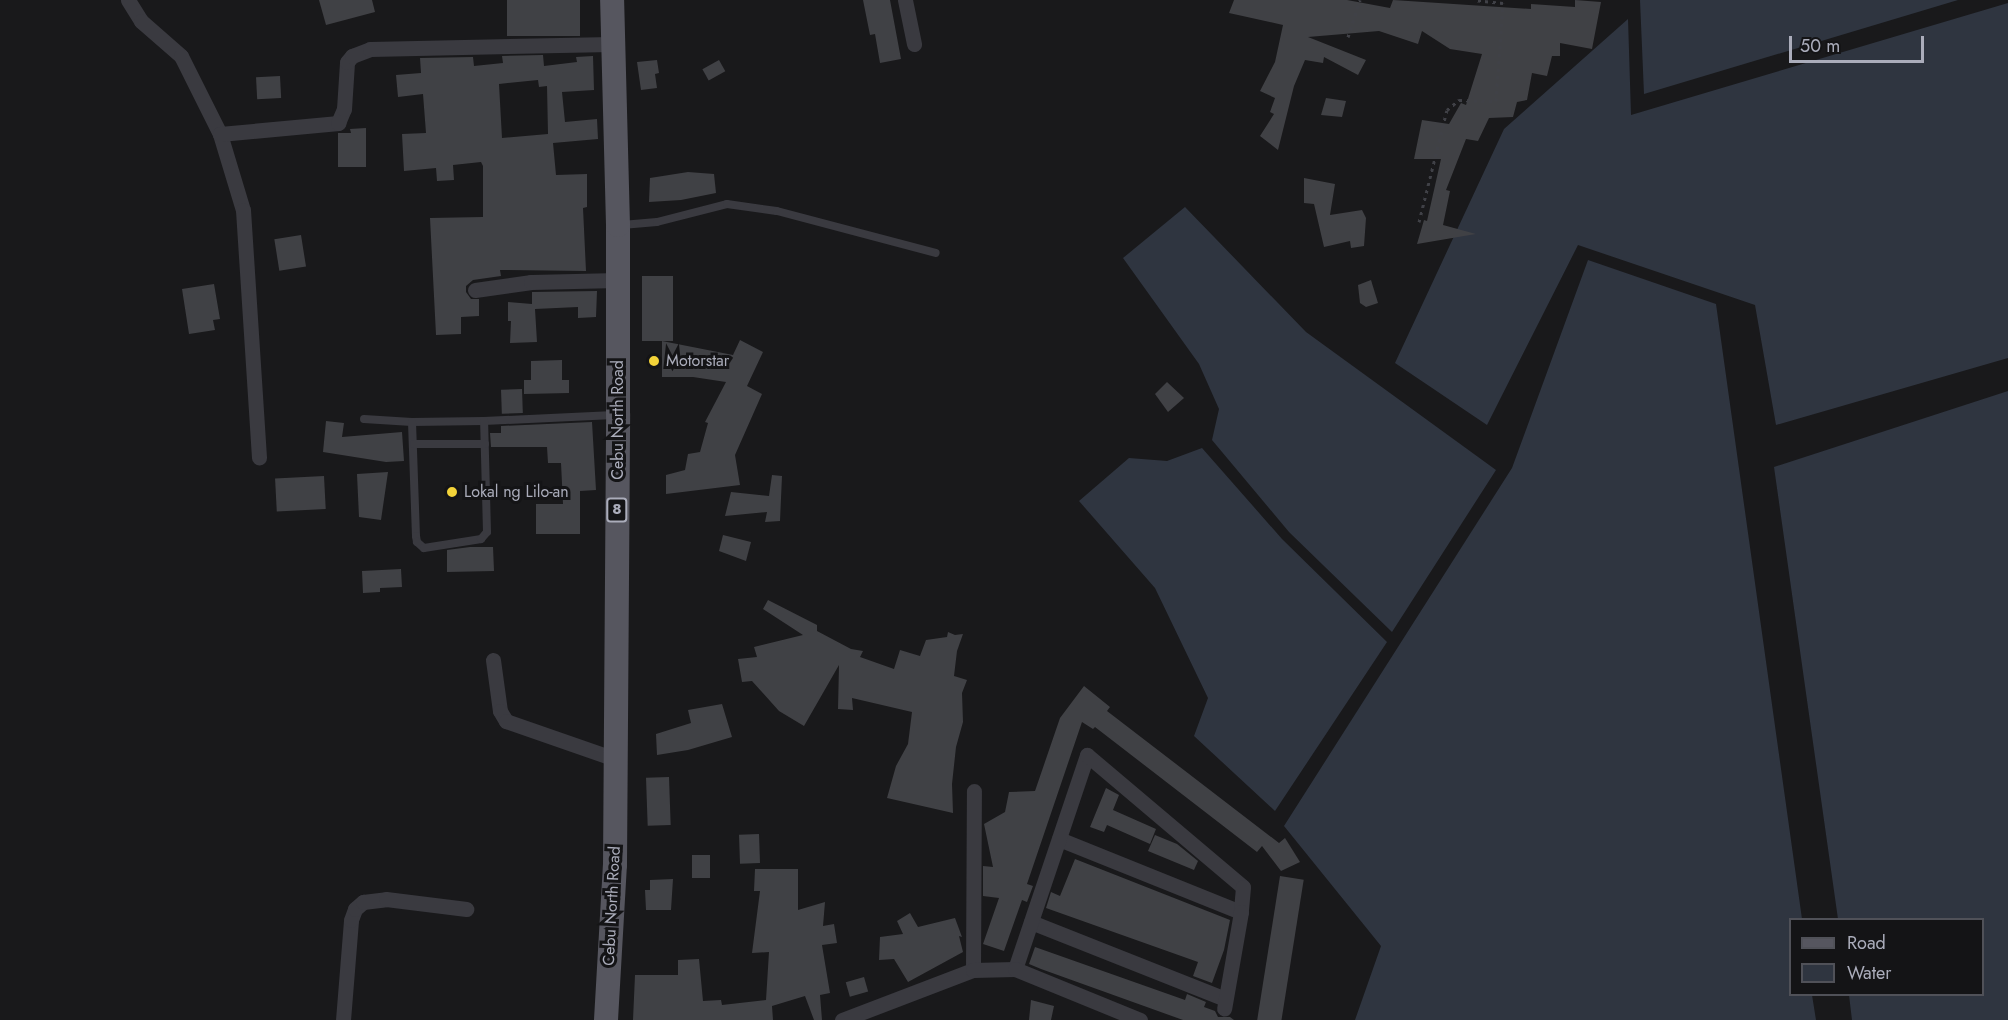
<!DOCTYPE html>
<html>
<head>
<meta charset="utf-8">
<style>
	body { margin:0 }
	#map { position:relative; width:2008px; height:1020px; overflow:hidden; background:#19191b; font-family:Jost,sans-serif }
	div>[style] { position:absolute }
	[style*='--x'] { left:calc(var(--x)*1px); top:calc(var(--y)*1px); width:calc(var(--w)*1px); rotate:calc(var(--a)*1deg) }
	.water>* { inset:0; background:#2f3540 }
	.building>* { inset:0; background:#404145; transform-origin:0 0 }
	.path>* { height:3px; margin-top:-1.5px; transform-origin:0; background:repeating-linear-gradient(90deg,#404147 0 3px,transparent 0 7.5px) }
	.service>* { height:8px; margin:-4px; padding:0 4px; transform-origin:4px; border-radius:4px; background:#3a3a40 }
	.minor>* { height:15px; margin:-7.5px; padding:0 7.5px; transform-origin:7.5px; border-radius:7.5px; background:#3a3a40 }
	.primary>* { height:24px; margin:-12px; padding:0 12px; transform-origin:12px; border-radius:12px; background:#56565f }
	.dots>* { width:16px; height:16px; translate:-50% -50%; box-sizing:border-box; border:3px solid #141416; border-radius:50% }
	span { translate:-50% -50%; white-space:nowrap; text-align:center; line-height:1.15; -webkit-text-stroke:6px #141416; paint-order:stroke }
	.shield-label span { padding:2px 4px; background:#141416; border:2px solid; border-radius:4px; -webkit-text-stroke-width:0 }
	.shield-label { font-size:15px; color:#abadbb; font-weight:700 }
	.poi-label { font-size:16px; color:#abadbb }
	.left { translate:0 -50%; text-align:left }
	.street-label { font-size:16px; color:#abadbb }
	.legend { position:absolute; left:1789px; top:918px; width:195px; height:78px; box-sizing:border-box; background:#141416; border:2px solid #505158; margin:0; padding:8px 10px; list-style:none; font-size:18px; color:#abadbb }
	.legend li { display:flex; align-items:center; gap:12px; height:30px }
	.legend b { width:30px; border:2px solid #505158 }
	.scale { position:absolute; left:1789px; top:36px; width:135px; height:27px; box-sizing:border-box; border:3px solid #abadbb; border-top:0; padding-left:8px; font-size:18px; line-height:21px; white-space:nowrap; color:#abadbb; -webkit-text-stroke:4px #141416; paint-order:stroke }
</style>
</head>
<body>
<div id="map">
	<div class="water">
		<i style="clip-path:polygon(1640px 0,1958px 0,1644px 94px)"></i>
		<i style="clip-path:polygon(2008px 3px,2008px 358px,1776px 425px,1755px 305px,1578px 245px,1487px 425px,1395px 363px,1504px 129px,1628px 19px,1631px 115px)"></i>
		<i style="clip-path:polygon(1185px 207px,1306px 332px,1496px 470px,1392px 632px,1289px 532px,1212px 440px,1219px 409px,1199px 364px,1123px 258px)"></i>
		<i style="clip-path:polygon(1588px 260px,1716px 304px,1802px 919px,1790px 920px,1790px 994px,1812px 995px,1816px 1020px,1355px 1020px,1381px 946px,1284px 826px,1512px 468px)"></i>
		<i style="clip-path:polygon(2008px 391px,2008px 1020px,1852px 1020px,1849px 995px,1982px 994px,1982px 920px,1838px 919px,1774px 467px)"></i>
		<i style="clip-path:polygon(1202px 448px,1282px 539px,1387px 642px,1275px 811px,1194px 736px,1208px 698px,1155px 588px,1079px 501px,1129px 458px,1167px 461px)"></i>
	</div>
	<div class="building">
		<i style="clip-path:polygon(319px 0,372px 0,375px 12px,326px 25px)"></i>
		<i style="left:507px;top:0;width:73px;height:36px"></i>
		<i style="clip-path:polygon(863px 0,890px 0,901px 59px,880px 63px,875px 34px,870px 35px)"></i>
		<i style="clip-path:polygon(1234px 0,1347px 0,1390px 8px,1393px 0,1531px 9px,1531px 4px,1575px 7px,1575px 0,1601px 2px,1592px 49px,1560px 43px,1560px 56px,1552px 56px,1547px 76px,1532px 73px,1527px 100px,1517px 102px,1513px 117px,1489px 118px,1478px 141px,1466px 139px,1446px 190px,1450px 191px,1443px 225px,1476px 234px,1417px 244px,1424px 220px,1427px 221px,1441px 159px,1414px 159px,1422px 120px,1449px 124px,1461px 103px,1466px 105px,1482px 54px,1450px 49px,1422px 31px,1418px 44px,1379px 31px,1308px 37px,1366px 60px,1358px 75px,1324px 57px,1323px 63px,1305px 60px,1294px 86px,1278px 150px,1260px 136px,1274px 114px,1270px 112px,1275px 98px,1260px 91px,1275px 62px,1283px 25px,1229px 13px)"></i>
		<i style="clip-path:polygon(evenodd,543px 55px,544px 66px,577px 62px,576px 57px,593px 56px,594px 90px,562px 92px,565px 122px,597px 119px,598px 139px,553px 143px,556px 175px,587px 174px,587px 207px,583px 208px,586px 271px,500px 270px,501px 276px,473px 280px,466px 286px,466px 292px,471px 299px,479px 299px,479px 316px,461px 317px,461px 334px,436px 335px,430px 218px,483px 217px,483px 166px,481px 162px,453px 165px,454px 180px,437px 181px,436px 168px,404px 171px,402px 134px,426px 133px,423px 94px,398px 97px,396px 75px,421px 73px,420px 58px,473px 57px,474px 66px,503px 63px,502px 56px,543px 55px,538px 80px,539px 87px,547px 86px,548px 134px,502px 138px,499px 84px,538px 80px)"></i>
		<i style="clip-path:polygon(657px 60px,659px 73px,655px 74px,657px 88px,641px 90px,637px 62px)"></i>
		<i style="left:719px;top:60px;width:13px;height:19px;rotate:61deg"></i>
		<i style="left:280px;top:76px;width:22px;height:24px;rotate:87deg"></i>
		<i style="clip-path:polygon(1326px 98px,1346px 101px,1342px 117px,1321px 115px)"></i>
		<i style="clip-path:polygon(366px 128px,366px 167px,338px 167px,338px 133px,351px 133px,350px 129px)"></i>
		<i style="clip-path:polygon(688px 172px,714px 174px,716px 193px,681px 200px,649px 202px,650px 178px)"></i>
		<i style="clip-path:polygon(1304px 178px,1335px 184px,1330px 215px,1362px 210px,1366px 218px,1364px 246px,1351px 248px,1350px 241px,1324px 247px,1314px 204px,1304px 203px)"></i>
		<i style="left:301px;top:235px;width:32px;height:27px;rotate:81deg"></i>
		<i style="left:642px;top:276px;width:31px;height:65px"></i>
		<i style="clip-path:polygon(1371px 280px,1378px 303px,1366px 307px,1360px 303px,1358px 285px)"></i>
		<i style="clip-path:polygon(214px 284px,220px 319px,213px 320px,215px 330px,189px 334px,182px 289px)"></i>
		<i style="clip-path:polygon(597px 291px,596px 317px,578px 318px,578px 307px,535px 309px,537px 342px,510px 343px,511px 321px,508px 321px,508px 302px,532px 304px,532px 292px)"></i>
		<i style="clip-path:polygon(740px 340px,763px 352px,747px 386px,762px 394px,735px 455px,740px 485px,666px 494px,666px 475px,685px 470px,688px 454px,700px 452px,708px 423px,705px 422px,726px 382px,693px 377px,662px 377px,662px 341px,733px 355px)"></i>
		<i style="clip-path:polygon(562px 360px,562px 380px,569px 380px,569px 393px,524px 394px,524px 380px,531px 380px,531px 361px)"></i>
		<i style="clip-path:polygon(1167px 382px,1184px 398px,1168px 412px,1155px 394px)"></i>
		<i style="left:522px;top:389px;width:24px;height:21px;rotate:88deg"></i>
		<i style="clip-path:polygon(326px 421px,344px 423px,342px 437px,402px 432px,404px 461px,386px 462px,323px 452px)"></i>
		<i style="clip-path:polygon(592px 422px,596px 490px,580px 491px,580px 534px,536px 534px,536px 504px,563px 504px,561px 463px,548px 463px,547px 447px,491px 447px,490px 433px,501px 433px,501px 426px)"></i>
		<i style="clip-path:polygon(388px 472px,381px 520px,359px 517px,357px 474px)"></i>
		<i style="clip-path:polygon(772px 475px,782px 476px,780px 521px,765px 522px,767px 512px,725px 516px,731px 492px,769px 496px)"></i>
		<i style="left:324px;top:476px;width:33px;height:49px;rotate:87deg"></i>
		<i style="clip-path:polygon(723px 535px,751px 542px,746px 561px,719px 551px)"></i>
		<i style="clip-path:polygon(470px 547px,493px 547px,494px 571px,447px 572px,447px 550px)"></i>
		<i style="clip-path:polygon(401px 569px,402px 587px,380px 588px,380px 592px,363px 593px,362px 571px)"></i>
		<i style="clip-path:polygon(768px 600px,817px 625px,817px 631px,851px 649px,863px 651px,860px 657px,894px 669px,900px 650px,920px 656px,926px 640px,947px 637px,948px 632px,955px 635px,963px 634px,957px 651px,954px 676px,967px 680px,962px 693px,963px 722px,956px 747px,952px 784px,953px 813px,887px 798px,896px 766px,908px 744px,912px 712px,852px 698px,853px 710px,838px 709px,839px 665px,804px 726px,779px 711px,752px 681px,742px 682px,738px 659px,757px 657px,754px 647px,803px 635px,763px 609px)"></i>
		<i style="clip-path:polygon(1084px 686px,1110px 707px,1107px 711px,1279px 843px,1285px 838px,1300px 862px,1281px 871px,1262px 846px,1257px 852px,1095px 727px,1093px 729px,1082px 722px,1027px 884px,1033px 886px,1027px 902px,1022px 900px,1004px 951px,983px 944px,999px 898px,983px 896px,983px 866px,993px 867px,984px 824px,1005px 812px,1009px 792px,1035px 791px,1060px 718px)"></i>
		<i style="clip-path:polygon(722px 704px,732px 737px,688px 750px,657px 755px,656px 734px,691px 723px,688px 710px)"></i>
		<i style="left:669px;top:777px;width:48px;height:23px;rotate:88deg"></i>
		<i style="clip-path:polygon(1106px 788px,1119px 795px,1113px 810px,1156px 829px,1150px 844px,1107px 825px,1104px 832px,1090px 827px)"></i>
		<i style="left:759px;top:834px;width:29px;height:20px;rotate:88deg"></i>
		<i style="clip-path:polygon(1155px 835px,1177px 844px,1198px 861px,1194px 870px,1148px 851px)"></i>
		<i style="left:710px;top:855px;width:23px;height:18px;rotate:90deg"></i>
		<i style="clip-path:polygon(1075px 859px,1230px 920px,1224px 950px,1212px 983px,1193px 976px,1198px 962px,1046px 908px,1051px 892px,1060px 896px)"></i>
		<i style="clip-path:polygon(755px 869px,798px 869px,798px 910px,825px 902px,823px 926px,834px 924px,837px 943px,822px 945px,830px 993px,820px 995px,822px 1020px,814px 1020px,805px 996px,772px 1006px,773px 1020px,633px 1020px,635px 975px,678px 975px,678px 960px,699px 959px,703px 1001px,721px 1000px,722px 1005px,766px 1000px,769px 952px,752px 953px,760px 891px,754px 891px)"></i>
		<i style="left:1280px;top:876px;width:24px;height:147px;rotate:9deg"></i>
		<i style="clip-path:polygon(673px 879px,671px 910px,646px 910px,645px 890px,650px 890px,650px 880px)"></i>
		<i style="clip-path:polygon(910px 913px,918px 927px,955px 918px,962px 937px,959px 936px,963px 952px,908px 982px,894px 959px,879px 960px,880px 937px,903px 934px,897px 921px)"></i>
		<i style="clip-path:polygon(1035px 947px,1185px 1000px,1187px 994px,1206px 1002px,1204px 1007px,1215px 1011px,1218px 1017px,1230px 1017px,1234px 1020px,1183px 1020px,1041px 969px,1029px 964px)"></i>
		<i style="left:864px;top:977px;width:15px;height:19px;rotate:74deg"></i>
		<i style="clip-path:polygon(1031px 1000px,1054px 1006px,1051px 1020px,1029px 1020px)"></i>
	</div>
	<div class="path">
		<i style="--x:1348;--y:37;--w:39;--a:-72"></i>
		<i style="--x:1419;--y:222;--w:115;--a:-76"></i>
		<i style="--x:1447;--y:110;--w:16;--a:-40"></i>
		<i style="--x:1459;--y:100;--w:37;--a:2"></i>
		<i style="--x:1496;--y:101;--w:98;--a:-85.9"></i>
		<i style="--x:1503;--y:3;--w:27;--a:-174"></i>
	</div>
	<div class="service">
		<i style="--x:622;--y:225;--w:35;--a:-5"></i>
		<i style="--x:657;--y:222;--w:72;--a:-14.4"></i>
		<i style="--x:727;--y:204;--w:50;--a:8"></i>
		<i style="--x:777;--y:211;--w:164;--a:14.8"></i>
		<i style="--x:364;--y:419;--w:48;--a:3.6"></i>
		<i style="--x:412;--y:422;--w:72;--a:-0.8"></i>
		<i style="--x:484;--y:421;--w:130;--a:-2.6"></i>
		<i style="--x:412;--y:422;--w:114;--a:88"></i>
		<i style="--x:416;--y:536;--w:6;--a:81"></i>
		<i style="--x:417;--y:542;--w:9;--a:41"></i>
		<i style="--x:424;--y:548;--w:58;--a:-9"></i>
		<i style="--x:481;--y:539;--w:9;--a:-49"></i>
		<i style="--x:487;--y:532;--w:111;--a:-91.5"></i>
		<i style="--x:414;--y:444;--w:71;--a:0"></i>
	</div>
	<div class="minor">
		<i style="--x:128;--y:0;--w:25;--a:58"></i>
		<i style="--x:141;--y:21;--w:53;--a:41.2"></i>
		<i style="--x:181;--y:56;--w:87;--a:63.4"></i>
		<i style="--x:220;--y:134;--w:79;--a:73.2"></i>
		<i style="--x:243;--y:210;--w:248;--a:86.3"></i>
		<i style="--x:905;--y:0;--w:45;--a:78.4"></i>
		<i style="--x:220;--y:134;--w:119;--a:-5.3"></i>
		<i style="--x:338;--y:123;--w:15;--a:-67"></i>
		<i style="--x:344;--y:109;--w:47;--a:-86.3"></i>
		<i style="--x:347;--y:62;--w:8;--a:-50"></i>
		<i style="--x:352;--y:56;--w:19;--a:-21"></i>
		<i style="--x:370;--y:49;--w:242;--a:-1.2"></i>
		<i style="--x:475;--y:290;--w:57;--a:-8.1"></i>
		<i style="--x:531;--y:282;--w:87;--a:-1.3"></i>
		<i style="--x:493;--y:660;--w:51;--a:82.2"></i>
		<i style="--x:500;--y:711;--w:12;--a:59"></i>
		<i style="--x:506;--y:721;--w:115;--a:19.2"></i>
		<i style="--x:1059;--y:839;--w:196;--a:21.9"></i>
		<i style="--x:1031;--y:922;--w:209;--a:21.6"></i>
		<i style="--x:1015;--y:969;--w:226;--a:-71.4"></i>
		<i style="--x:1087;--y:755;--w:204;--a:40.2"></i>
		<i style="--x:1243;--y:887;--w:25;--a:95"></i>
		<i style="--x:1241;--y:912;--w:98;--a:99.9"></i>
		<i style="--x:973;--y:970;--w:179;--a:-89.7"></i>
		<i style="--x:343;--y:1020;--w:100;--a:-85.4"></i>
		<i style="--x:351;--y:920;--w:12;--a:-70"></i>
		<i style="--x:355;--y:909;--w:11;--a:-41"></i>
		<i style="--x:363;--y:902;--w:23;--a:-7"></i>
		<i style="--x:386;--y:899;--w:81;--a:7.1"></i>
		<i style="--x:842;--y:1020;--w:140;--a:-20.9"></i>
		<i style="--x:973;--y:970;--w:42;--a:-1.4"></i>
		<i style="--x:1015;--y:969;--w:135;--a:22.2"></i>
	</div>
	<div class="primary">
		<i style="--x:606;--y:1020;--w:155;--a:-86.7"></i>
		<i style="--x:615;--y:865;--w:450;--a:-89.6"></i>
		<i style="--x:618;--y:415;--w:190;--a:-90"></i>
		<i style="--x:618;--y:225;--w:225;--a:-91.5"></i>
	</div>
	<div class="dots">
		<i style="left:654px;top:361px;background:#f3d339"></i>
		<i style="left:452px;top:492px;background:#f3d339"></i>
	</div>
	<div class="shield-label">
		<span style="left:617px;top:510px">8</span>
	</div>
	<div class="poi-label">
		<span class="left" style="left:666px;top:361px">Motorstar</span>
		<span class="left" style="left:464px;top:492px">Lokal ng Lilo-an</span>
	</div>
	<div class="street-label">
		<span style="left:618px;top:420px;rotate:-90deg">Cebu North Road</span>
		<span style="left:612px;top:906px;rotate:-87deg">Cebu North Road</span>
	</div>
	<ul class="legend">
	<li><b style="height:8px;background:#56565f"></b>Road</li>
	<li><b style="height:16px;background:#2f3540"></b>Water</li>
	</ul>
	<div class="scale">50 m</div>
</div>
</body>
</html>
